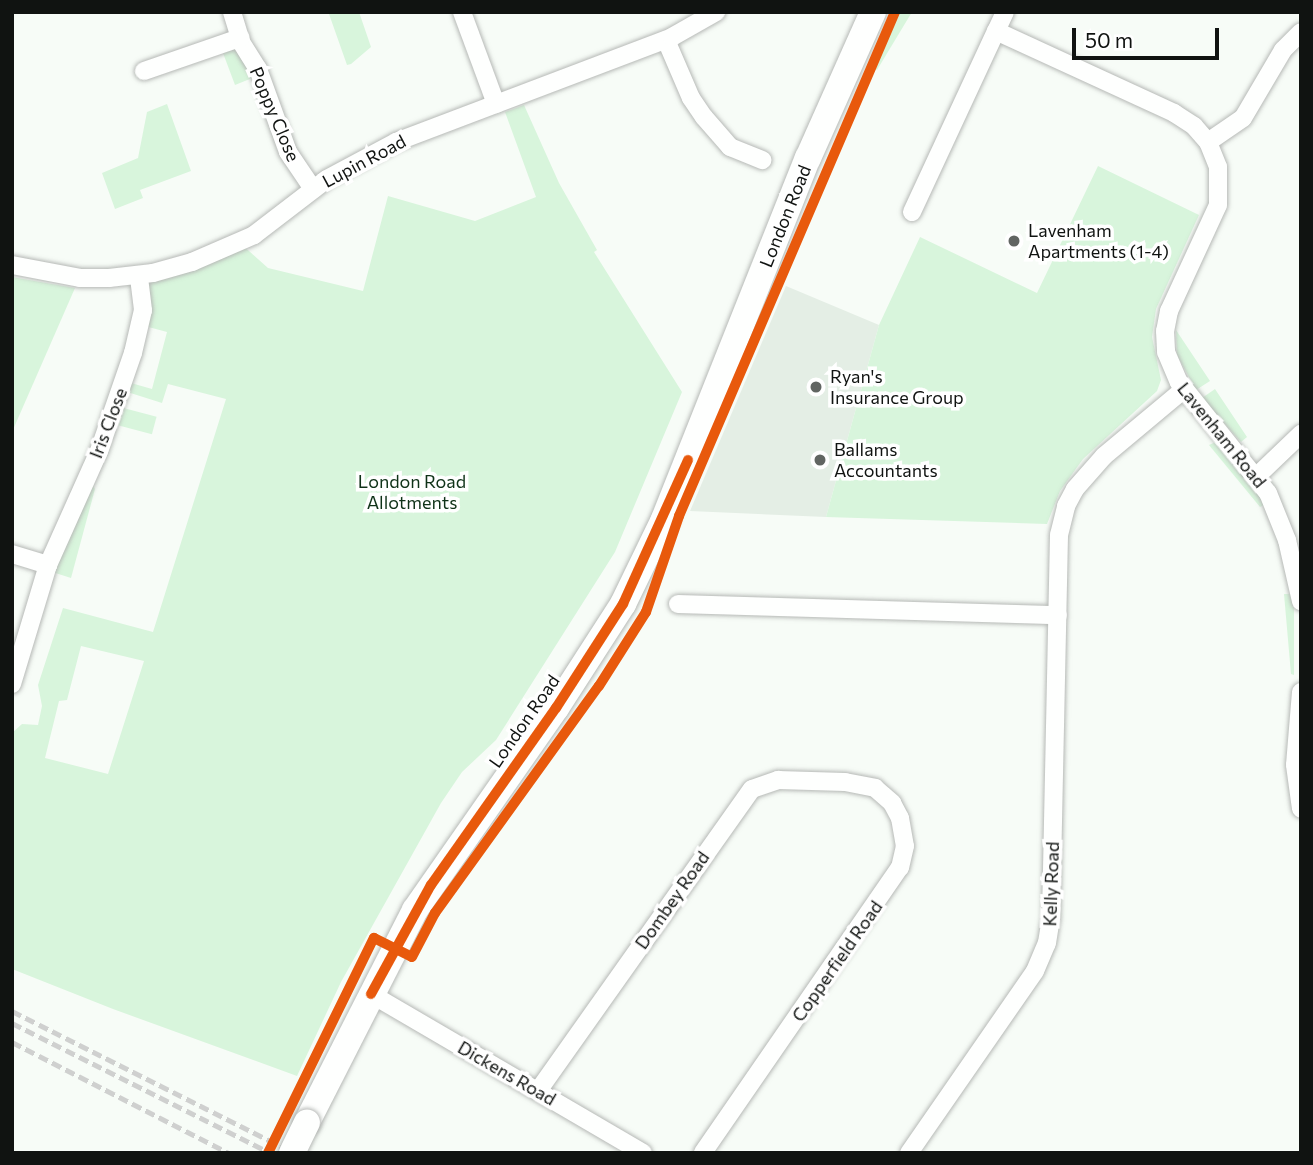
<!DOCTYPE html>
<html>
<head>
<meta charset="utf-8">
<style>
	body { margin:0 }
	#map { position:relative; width:1313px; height:1165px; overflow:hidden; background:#f7fcf7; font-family:Commissioner,sans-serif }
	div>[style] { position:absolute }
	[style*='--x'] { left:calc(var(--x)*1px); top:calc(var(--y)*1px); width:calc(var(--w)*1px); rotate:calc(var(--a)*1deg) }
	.built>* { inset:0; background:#e4eee5 }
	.green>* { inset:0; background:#d8f5dc; transform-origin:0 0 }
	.roads { filter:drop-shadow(0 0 2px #b6b9b6) drop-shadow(0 0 2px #b6b9b6) }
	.minor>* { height:18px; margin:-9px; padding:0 9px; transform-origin:9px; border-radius:9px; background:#fefffe }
	.primary>* { height:26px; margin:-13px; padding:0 13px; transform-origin:13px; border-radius:13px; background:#fefffe }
	.rail>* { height:5px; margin-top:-2.5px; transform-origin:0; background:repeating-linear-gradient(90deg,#cfd0cf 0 10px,transparent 0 15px) }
	.bridges { filter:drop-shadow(0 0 2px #b6b9b6) drop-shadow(0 0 2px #b6b9b6) }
	.primary-bridge>* { height:26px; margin:-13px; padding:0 13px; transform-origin:13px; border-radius:13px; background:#fefffe }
	.cycleway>* { height:10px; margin:-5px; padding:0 5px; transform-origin:5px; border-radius:5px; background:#e8590c }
	.dots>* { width:19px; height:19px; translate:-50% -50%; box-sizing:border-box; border:4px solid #fff; border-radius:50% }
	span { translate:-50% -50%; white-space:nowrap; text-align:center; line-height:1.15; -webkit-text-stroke:7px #fff; paint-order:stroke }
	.street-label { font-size:18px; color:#101311 }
	.poi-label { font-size:18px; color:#101311 }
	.left { translate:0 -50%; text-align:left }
	.park-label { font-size:18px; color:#0f3218 }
	.frame { position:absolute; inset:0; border:14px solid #101311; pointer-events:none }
	.scale { position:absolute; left:1072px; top:28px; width:147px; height:32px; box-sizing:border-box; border:4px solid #101311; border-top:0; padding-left:9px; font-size:21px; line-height:24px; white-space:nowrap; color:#101311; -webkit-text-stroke:5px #fff; paint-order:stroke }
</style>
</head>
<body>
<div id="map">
	<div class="built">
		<i style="clip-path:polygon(786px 286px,879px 325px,826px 517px,690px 511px)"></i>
	</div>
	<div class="green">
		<i style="clip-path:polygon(324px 12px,359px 12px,371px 47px,351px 64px,347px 65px,329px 14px)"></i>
		<i style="clip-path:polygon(893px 12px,912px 12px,877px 70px,871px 66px)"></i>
		<i style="clip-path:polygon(240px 38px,260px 75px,235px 85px,220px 45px)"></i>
		<i style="clip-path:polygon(167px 104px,191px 171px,140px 190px,143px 198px,115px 209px,102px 173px,138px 158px,147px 112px)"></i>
		<i style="clip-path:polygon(evenodd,524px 105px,559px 183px,597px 250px,594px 252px,682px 392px,615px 552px,496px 740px,462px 772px,441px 803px,341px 982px,297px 1076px,113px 1009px,12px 969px,12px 733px,22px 724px,38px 725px,42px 706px,38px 685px,63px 608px,153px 632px,226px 399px,168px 384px,162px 403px,121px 390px,124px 381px,152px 389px,167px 332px,141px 325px,139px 275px,240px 243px,268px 268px,363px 291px,388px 196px,475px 221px,536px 197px,505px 112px,524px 105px,81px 646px,144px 661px,108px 774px,45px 758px,59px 701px,67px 700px,81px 646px)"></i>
		<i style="clip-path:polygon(1098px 166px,1199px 215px,1156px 309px,1152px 337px,1161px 380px,1157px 391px,1083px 459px,1060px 491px,1047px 524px,826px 517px,879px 325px,920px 237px,1037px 293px)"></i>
		<i style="clip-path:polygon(12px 277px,75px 288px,12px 432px)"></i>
		<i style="clip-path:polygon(1176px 330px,1210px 381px,1196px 390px,1177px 355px)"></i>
		<i style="clip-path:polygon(1215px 389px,1247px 437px,1241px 442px,1202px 398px)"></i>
		<i style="left:116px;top:406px;width:42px;height:18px;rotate:15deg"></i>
		<i style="clip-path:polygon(1218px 441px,1266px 504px,1260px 507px,1209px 445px)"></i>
		<i style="clip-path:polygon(87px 476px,95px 489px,71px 578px,46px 570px)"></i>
		<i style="clip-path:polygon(1284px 594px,1293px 594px,1294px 603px,1294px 675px,1291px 674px)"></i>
	</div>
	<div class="roads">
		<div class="minor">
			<i style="--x:232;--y:12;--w:31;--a:73"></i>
			<i style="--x:241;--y:42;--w:32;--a:58"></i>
			<i style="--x:258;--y:69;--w:88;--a:70.1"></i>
			<i style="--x:288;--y:152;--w:45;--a:56"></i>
			<i style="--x:462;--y:12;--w:98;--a:69.7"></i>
			<i style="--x:1005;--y:12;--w:21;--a:115"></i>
			<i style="--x:996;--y:31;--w:196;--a:24.7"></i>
			<i style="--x:1174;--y:113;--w:24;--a:33"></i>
			<i style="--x:1194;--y:126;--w:21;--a:49"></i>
			<i style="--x:1208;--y:142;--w:27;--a:68"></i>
			<i style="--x:1218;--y:167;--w:38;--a:90"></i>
			<i style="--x:1218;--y:205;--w:117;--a:114.8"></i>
			<i style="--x:1169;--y:311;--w:20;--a:101"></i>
			<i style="--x:1165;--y:331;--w:21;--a:87"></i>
			<i style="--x:1166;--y:352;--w:33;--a:67"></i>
			<i style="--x:1179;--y:382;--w:142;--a:51.3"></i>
			<i style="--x:1268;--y:493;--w:51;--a:68"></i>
			<i style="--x:1287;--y:540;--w:63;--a:77.1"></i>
			<i style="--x:666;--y:40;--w:63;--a:66.7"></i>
			<i style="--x:691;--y:98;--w:23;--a:56"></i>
			<i style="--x:704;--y:117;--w:40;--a:49"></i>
			<i style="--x:730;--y:147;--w:35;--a:22"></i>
			<i style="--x:144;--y:71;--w:102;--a:-19"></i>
			<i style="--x:1208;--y:142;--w:42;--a:-34.4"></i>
			<i style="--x:1243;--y:118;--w:79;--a:-59.5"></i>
			<i style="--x:1283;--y:50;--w:25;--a:-45"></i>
			<i style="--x:912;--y:212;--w:200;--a:-65.1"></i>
			<i style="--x:12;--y:265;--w:69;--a:10.8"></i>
			<i style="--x:80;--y:278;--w:29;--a:0"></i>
			<i style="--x:109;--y:278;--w:44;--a:-6.5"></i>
			<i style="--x:153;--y:273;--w:41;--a:-15.8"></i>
			<i style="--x:192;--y:262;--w:68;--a:-23.5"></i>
			<i style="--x:254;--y:235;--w:92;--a:-37.5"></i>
			<i style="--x:327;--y:179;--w:78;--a:-28.2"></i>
			<i style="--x:396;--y:142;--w:295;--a:-20.8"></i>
			<i style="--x:672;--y:37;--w:51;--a:-29.6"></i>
			<i style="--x:1257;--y:476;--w:61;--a:-43.7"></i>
			<i style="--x:12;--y:554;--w:38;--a:17"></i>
			<i style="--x:678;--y:604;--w:380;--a:1.7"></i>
			<i style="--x:12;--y:684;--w:124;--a:-73.2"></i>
			<i style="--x:48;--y:565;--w:125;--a:-65.9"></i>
			<i style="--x:99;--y:451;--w:104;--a:-70.9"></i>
			<i style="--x:133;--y:353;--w:44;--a:-76.9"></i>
			<i style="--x:143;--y:310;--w:35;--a:-97"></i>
			<i style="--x:1301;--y:692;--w:73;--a:94.7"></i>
			<i style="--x:1295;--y:765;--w:44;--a:82.2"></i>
			<i style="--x:371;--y:994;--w:315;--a:30.3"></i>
			<i style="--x:538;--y:1091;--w:370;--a:-54.7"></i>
			<i style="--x:752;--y:789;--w:28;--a:-19"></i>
			<i style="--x:778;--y:780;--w:67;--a:1.7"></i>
			<i style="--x:845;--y:782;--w:31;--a:11"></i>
			<i style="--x:875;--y:788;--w:23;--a:41"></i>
			<i style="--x:892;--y:803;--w:17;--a:62"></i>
			<i style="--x:900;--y:818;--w:28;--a:80"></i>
			<i style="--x:905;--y:846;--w:22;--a:103"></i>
			<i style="--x:900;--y:867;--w:347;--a:124.6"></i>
			<i style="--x:909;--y:1153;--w:221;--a:-55.3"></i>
			<i style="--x:1035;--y:971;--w:30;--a:-67"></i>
			<i style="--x:1047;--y:943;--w:26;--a:-81"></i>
			<i style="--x:1051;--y:917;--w:382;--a:-88.8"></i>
			<i style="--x:1059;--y:535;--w:30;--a:-76"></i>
			<i style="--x:1066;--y:506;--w:19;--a:-62"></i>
			<i style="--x:1075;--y:489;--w:44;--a:-48.7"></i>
			<i style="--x:1104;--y:456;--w:104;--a:-39.9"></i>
		</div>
		<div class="primary">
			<i style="--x:307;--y:1122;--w:238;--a:-63"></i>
			<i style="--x:415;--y:910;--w:246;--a:-55.1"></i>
			<i style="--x:556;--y:708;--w:124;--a:-57.2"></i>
			<i style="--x:623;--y:604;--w:94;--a:-64.2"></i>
			<i style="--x:664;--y:519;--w:389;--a:-68.3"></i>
			<i style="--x:808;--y:158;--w:160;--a:-66"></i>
		</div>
	</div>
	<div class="rail">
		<i style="--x:12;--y:1011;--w:316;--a:26.7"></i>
		<i style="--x:12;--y:1023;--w:290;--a:26.7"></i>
		<i style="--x:12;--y:1042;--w:244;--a:27.1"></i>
	</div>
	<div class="bridges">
		<div class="primary-bridge">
			<i style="--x:292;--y:1153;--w:34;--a:-64"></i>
		</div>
	</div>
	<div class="cycleway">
		<i style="--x:371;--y:994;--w:124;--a:-61.2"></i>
		<i style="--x:431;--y:885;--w:217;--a:-54.8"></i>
		<i style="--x:556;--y:708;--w:124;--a:-57.2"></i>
		<i style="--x:623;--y:604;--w:158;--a:-65.7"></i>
		<i style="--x:268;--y:1153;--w:240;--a:-63.8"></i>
		<i style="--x:374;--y:938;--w:42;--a:26.6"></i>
		<i style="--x:412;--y:957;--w:50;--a:-62.4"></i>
		<i style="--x:435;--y:913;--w:280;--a:-54.2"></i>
		<i style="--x:599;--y:686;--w:88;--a:-57.6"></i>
		<i style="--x:646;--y:612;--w:102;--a:-71"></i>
		<i style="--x:679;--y:516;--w:548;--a:-66.8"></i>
	</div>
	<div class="dots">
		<i style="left:1014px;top:241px;background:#616562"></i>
		<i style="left:816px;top:387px;background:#616562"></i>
		<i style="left:820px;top:460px;background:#616562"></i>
	</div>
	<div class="street-label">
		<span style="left:275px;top:114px;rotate:67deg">Poppy Close</span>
		<span style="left:364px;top:161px;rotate:-28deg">Lupin Road</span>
		<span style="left:785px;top:216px;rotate:-68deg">London Road</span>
		<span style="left:108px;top:423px;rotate:-69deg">Iris Close</span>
		<span style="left:1222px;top:435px;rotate:51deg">Lavenham Road</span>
		<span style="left:524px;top:721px;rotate:-55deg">London Road</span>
		<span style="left:1051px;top:884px;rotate:-88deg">Kelly Road</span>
		<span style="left:672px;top:900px;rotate:-55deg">Dombey Road</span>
		<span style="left:837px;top:961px;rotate:-55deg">Copperfield Road</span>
		<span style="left:507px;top:1073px;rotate:30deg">Dickens Road</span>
	</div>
	<div class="poi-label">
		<span class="left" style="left:1028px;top:241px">Lavenham<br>Apartments (1-4)</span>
		<span class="left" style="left:830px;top:387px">Ryan's<br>Insurance Group</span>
		<span class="left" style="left:834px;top:460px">Ballams<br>Accountants</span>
	</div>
	<div class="park-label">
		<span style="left:412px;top:492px">London Road<br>Allotments</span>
	</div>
	<div class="frame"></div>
	<div class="scale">50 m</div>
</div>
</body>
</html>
